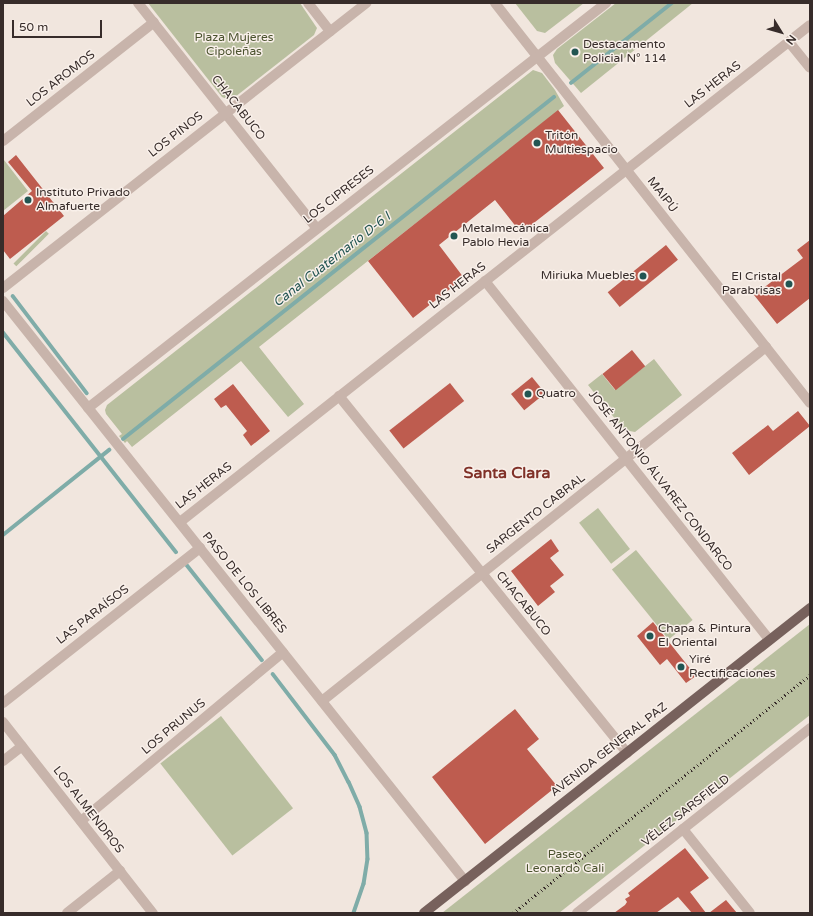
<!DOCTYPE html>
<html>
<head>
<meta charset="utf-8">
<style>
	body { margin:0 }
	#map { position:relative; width:813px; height:916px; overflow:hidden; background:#f1e6de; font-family:"Varela Round",sans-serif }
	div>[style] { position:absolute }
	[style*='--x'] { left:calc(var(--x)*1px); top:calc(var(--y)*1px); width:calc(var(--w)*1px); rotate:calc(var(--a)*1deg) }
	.green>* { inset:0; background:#b9bf9f; transform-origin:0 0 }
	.stream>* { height:3.5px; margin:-1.75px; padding:0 1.75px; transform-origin:1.75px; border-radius:1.75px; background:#7faca8 }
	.building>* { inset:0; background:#be5c4f; transform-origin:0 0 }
	.minor>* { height:10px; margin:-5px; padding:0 5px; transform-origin:5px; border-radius:5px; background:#c8b4ab }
	.major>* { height:10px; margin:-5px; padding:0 5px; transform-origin:5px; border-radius:5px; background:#77615c }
	.rail>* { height:3px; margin-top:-1.5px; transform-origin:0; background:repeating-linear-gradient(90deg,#372c2a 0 1px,transparent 0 4px) }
	.dots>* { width:11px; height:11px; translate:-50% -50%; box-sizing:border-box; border:2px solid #f9f0ea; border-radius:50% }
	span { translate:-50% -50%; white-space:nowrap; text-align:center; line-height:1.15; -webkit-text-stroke:3px #f9f0ea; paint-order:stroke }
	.park-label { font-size:12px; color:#4b532f }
	.poi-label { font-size:12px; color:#372c2a }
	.left { translate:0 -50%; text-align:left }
	.right { translate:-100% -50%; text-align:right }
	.street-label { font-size:12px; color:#372c2a }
	.water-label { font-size:13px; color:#225552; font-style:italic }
	.district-label { font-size:16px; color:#803128; font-weight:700 }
	.frame { position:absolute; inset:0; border:4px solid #372c2a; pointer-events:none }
	.north { position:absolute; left:761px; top:12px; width:40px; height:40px; -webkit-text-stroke:3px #f9f0ea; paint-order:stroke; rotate:127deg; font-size:11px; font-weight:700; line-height:16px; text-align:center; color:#372c2a }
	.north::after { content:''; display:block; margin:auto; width:14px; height:18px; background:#372c2a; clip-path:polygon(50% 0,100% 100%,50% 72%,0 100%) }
	.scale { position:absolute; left:12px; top:20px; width:90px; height:18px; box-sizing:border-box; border:2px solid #372c2a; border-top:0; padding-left:5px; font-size:12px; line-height:14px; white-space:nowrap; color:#372c2a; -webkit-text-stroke:3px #f9f0ea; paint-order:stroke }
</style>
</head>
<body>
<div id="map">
	<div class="green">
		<i style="clip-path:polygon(148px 3px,300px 3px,317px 28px,314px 35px,235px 97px,227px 99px,222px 97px)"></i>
		<i style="clip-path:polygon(515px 3px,584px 3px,545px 33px,537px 31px)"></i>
		<i style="clip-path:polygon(616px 3px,693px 3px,581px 93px,555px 63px,553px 55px,557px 49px)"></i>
		<i style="clip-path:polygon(533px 70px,542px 73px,555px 90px,564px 106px,259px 347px,304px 404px,288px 417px,241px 361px,132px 447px,127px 441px,125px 443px,119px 436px,122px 434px,106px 414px,105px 410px,107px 405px)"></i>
		<i style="clip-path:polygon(4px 160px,28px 191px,3px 211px,3px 161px)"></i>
		<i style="left:46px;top:231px;width:4px;height:46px;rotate:45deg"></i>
		<i style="clip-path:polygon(654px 359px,682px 395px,635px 432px,624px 430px,588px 385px,602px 374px,615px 390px)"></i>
		<i style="left:598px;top:508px;width:52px;height:24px;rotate:52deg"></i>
		<i style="left:636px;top:550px;width:90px;height:31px;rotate:51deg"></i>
		<i style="clip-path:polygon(810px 624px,810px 715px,559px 913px,442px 913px)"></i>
		<i style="left:221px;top:716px;width:117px;height:77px;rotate:52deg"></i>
	</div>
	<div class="stream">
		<i style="--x:571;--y:83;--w:129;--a:-38.4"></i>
		<i style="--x:13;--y:296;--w:122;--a:52.7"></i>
		<i style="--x:3;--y:332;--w:280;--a:51.8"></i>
		<i style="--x:123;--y:439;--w:550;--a:-38.43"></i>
		<i style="--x:3;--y:535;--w:136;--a:-38.7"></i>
		<i style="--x:187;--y:565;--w:121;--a:51.7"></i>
		<i style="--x:273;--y:674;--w:102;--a:52.6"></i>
		<i style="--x:335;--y:755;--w:30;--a:63"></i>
		<i style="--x:349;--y:782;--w:27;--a:66"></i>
		<i style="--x:360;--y:807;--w:27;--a:75"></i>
		<i style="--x:367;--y:833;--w:26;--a:88"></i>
		<i style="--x:368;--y:859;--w:25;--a:99"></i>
		<i style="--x:364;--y:884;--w:31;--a:109"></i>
	</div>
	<div class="building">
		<i style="clip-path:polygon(558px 110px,604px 168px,521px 233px,495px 200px,439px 245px,464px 278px,413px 318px,368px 261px)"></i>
		<i style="clip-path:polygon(16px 155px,64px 216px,10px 259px,3px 250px,3px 216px,32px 191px,8px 162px)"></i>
		<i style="clip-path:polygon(810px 240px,810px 298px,777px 324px,754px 295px,803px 258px,797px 250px)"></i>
		<i style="left:666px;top:245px;width:19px;height:75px;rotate:51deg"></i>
		<i style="left:632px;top:350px;width:21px;height:38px;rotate:51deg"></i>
		<i style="left:532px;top:377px;width:21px;height:27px;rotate:51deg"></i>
		<i style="left:450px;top:383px;width:23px;height:77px;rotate:52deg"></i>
		<i style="clip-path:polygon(233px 384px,270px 431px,251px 446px,243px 435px,247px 431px,226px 405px,221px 408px,214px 399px)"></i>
		<i style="clip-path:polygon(798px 411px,810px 426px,749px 475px,732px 453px,768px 425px,773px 431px)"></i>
		<i style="clip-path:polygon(551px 539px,559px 551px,550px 558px,564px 575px,550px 586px,555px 592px,538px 606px,511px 571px)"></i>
		<i style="clip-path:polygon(653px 622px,696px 676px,686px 683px,667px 659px,660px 665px,637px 636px)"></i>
		<i style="clip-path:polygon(515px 709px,539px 739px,527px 749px,557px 786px,485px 844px,432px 777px)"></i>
		<i style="clip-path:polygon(685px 848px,709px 878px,690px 892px,706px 913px,692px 913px,678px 897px,656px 913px,614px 913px,625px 905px,627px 902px,625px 899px,630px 896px,628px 893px)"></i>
		<i style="clip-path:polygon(726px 900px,737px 913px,709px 913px)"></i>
	</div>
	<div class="minor">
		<i style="--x:138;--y:3;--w:288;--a:51.6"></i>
		<i style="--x:308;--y:3;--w:36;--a:52"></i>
		<i style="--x:495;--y:3;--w:509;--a:51.78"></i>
		<i style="--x:789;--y:42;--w:33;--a:51"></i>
		<i style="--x:3;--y:141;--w:192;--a:-38.2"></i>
		<i style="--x:485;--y:281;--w:458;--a:51.6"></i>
		<i style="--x:3;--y:288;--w:462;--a:-38.1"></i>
		<i style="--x:3;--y:301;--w:742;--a:51.46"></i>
		<i style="--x:339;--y:396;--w:459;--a:51.1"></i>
		<i style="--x:88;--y:408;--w:658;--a:-38.02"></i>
		<i style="--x:180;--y:522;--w:802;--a:-38.27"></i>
		<i style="--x:322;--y:701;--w:568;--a:-38.57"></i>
		<i style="--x:3;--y:703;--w:251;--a:-38.2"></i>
		<i style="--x:3;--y:722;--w:243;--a:51.9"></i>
		<i style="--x:3;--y:761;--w:24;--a:-38"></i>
		<i style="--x:81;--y:821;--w:263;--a:-39.9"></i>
		<i style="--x:683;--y:829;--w:107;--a:51.4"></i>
		<i style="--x:67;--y:913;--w:68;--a:-38.4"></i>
		<i style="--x:577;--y:913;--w:298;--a:-38.4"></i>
	</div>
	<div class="major">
		<i style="--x:424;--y:913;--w:492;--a:-38.3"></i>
	</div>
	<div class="rail">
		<i style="--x:513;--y:913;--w:381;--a:-38.7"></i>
	</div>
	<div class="dots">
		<i style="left:575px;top:52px;background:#225552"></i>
		<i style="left:537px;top:143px;background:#225552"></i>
		<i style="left:28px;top:200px;background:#225552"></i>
		<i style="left:454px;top:236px;background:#225552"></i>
		<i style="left:643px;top:276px;background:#225552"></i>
		<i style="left:789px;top:284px;background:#225552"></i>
		<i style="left:528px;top:394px;background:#225552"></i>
		<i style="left:650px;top:636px;background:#225552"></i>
		<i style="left:681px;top:667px;background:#225552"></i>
	</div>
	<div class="park-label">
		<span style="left:234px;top:45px">Plaza Mujeres<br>Cipoleñas</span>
		<span style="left:565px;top:862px">Paseo<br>Leonardo Cali</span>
	</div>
	<div class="poi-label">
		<span class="left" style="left:583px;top:52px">Destacamento<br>Policial N° 114</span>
		<span class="left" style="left:545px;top:143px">Tritón<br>Multiespacio</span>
		<span class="left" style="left:36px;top:200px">Instituto Privado<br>Almafuerte</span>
		<span class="left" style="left:462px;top:236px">Metalmecánica<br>Pablo Hevia</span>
		<span class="right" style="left:635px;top:276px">Miriuka Muebles</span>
		<span class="right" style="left:781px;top:284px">El Cristal<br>Parabrisas</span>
		<span class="left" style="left:536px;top:394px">Quatro</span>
		<span class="left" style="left:658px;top:636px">Chapa &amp; Pintura<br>El Oriental</span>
		<span class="left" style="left:689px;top:667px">Yiré<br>Rectificaciones</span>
	</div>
	<div class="street-label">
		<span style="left:61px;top:79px;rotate:-38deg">LOS AROMOS</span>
		<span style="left:713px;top:85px;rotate:-38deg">LAS HERAS</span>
		<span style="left:238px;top:108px;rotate:52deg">CHACABUCO</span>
		<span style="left:176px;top:135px;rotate:-38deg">LOS PINOS</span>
		<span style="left:339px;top:195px;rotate:-38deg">LOS CIPRESES</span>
		<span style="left:662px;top:195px;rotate:52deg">MAIPÚ</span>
		<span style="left:458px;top:286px;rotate:-38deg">LAS HERAS</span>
		<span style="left:660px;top:481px;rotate:52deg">JOSÉ ANTONIO ÁLVAREZ CONDARCO</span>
		<span style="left:204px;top:486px;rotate:-38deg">LAS HERAS</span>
		<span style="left:536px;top:514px;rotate:-38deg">SARGENTO CABRAL</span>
		<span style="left:244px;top:583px;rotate:51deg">PASO DE LOS LIBRES</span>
		<span style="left:523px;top:604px;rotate:51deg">CHACABUCO</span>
		<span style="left:93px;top:615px;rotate:-38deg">LAS PARAÍSOS</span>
		<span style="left:174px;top:727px;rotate:-40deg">LOS PRUNUS</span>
		<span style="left:609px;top:750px;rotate:-38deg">AVENIDA GENERAL PAZ</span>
		<span style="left:88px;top:810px;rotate:52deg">LOS ALMENDROS</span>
		<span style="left:686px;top:811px;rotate:-38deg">VÉLEZ SARSFIELD</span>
	</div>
	<div class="water-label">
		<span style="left:332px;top:260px;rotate:-38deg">Canal Cuaternario D-6 I</span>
	</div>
	<div class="district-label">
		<span style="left:507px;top:473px">Santa Clara</span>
	</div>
	<div class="frame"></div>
	<div class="north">N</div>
	<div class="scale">50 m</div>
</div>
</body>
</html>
